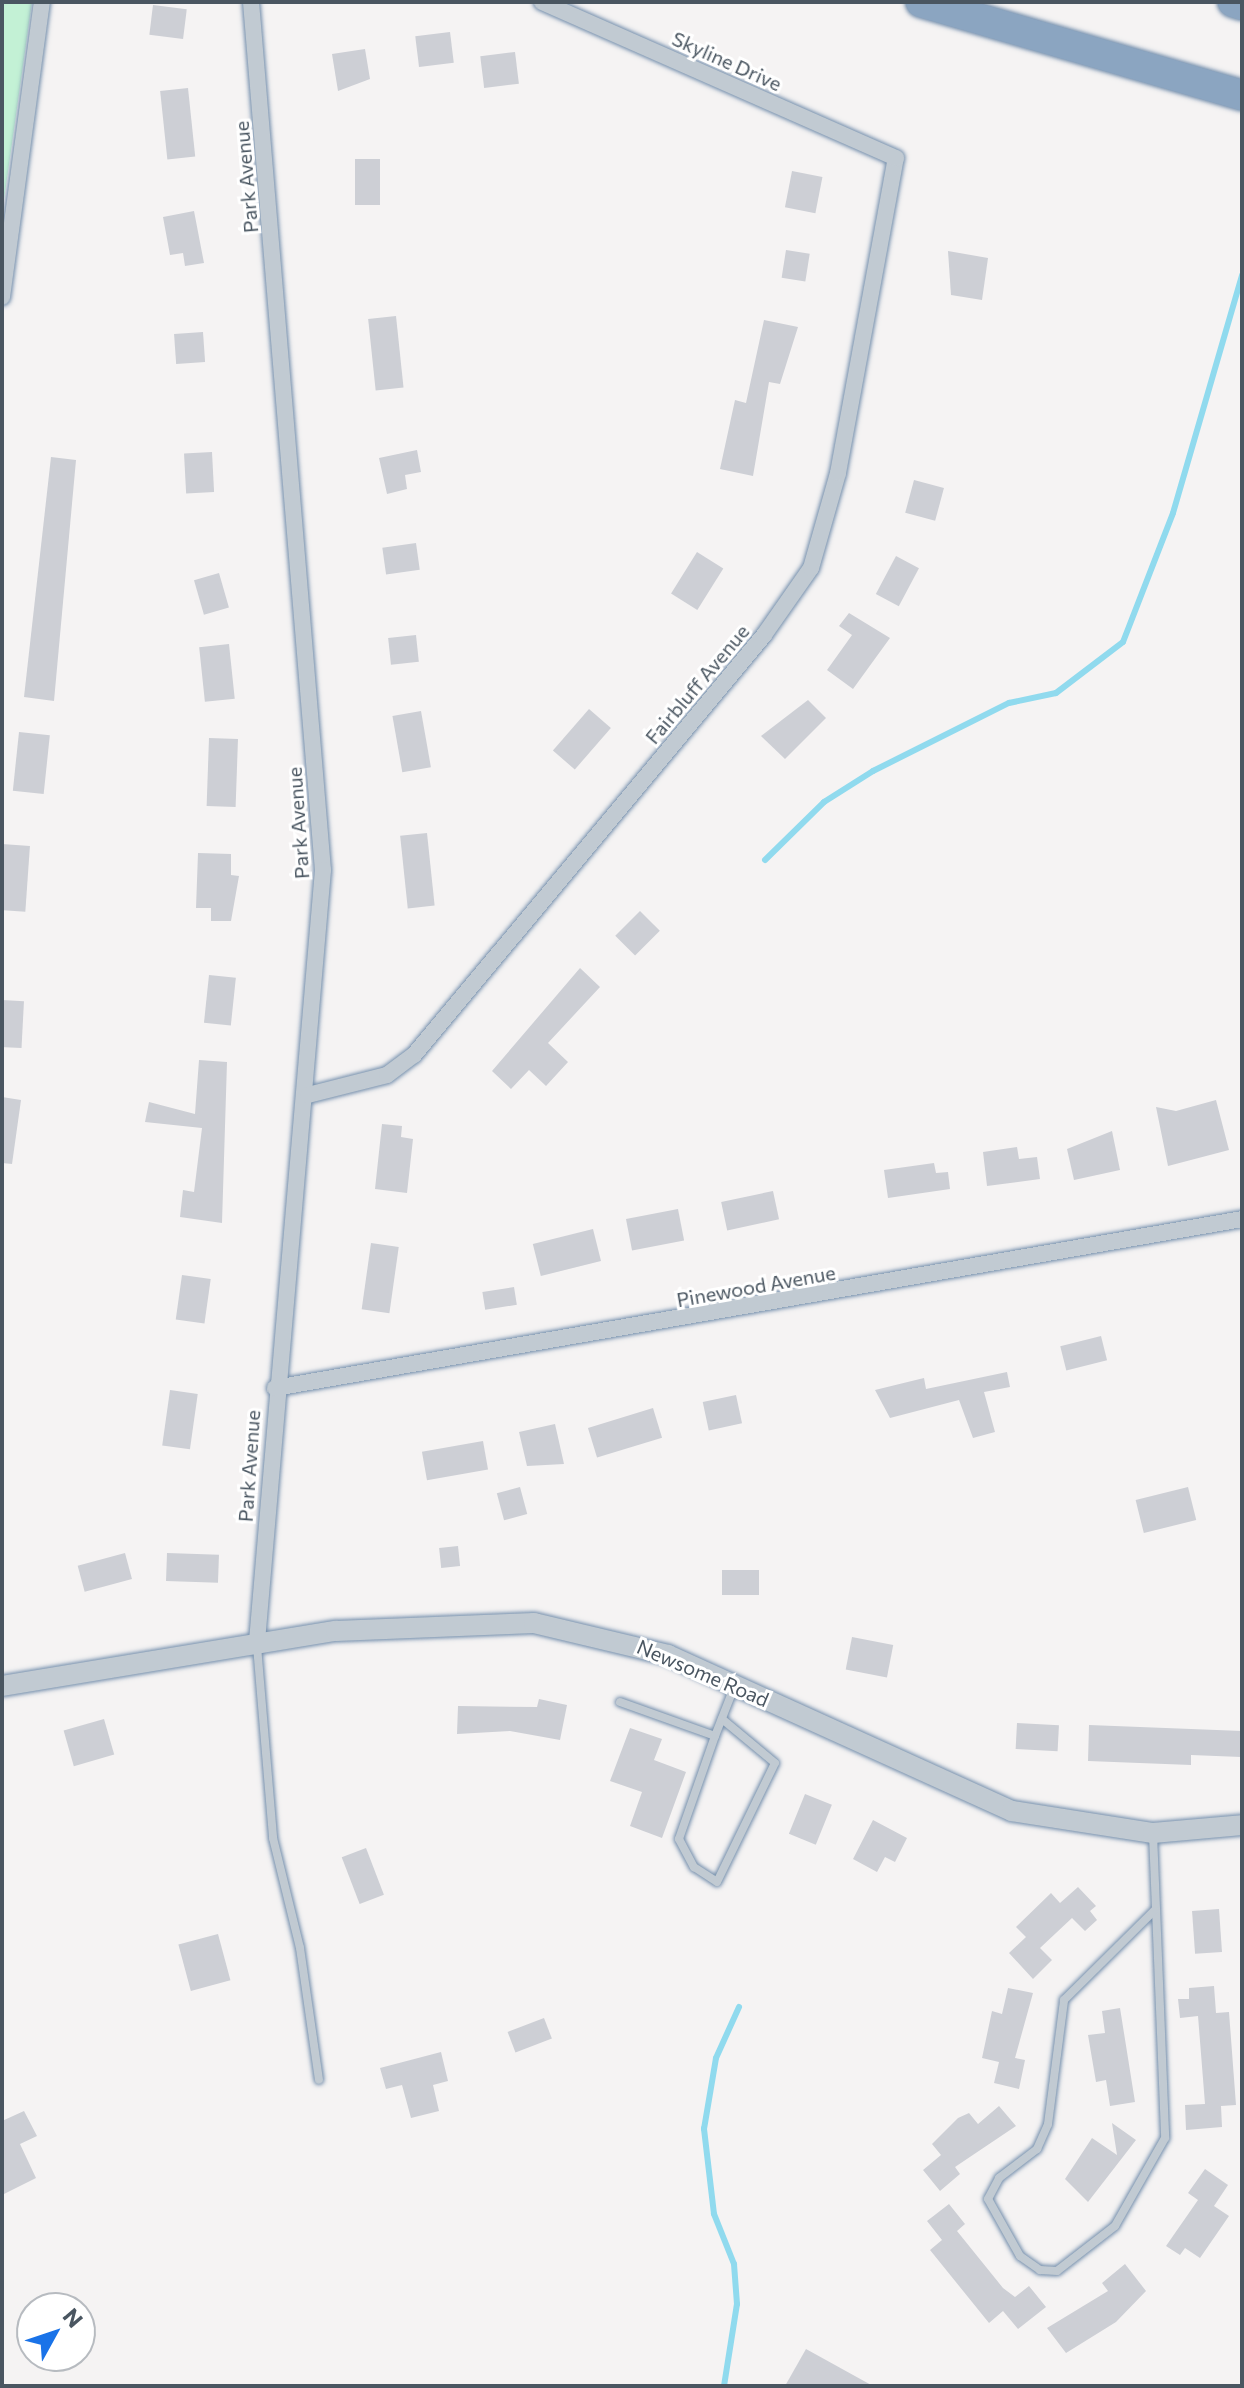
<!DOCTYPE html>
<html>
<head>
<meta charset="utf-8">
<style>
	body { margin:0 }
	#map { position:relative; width:1244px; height:2388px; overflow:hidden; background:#f5f3f3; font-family:Commissioner,sans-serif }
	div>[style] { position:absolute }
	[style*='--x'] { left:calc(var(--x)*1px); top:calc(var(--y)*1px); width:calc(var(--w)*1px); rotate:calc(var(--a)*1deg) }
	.green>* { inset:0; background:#c3f1d5 }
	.stream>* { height:6px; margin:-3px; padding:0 3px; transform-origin:3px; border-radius:3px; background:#90daee }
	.building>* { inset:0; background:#cdcfd5; transform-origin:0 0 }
	.roads { filter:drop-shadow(0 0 2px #7690ad) drop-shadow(0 0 2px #7690ad) }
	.service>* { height:8px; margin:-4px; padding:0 4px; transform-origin:4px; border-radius:4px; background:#c1cad2 }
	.minor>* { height:16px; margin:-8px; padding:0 8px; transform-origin:8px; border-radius:8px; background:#c1cad2 }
	.tertiary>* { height:20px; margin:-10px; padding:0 10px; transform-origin:10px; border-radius:10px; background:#c1cad2 }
	.motorway>* { height:30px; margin:-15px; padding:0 15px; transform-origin:15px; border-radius:15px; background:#8ba5c1 }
	span { translate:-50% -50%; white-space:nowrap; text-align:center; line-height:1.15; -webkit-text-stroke:6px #fff; paint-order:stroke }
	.street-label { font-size:20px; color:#4a5661 }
	.frame { position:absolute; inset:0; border:4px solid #4a5661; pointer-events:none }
	.north { position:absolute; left:16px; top:2292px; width:80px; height:80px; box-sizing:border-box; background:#fff; border:2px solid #b7bbc0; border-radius:50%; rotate:50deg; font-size:22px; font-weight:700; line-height:32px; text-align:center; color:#4a5661 }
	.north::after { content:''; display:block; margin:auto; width:28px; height:36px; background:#1a73e8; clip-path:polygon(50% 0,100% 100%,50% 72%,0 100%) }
</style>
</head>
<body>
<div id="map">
	<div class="green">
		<i style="clip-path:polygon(2px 2px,32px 2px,2px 214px)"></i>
	</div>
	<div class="stream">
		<i style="--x:765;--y:860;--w:83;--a:-44.5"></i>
		<i style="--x:824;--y:802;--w:58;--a:-32.3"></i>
		<i style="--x:873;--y:771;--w:152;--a:-26.6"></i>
		<i style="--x:1009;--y:703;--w:48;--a:-12"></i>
		<i style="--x:1056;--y:693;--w:84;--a:-37.3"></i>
		<i style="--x:1123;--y:642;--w:138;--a:-68.8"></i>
		<i style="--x:1173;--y:513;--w:248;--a:-73.8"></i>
		<i style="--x:724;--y:2386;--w:83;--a:-81"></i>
		<i style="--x:737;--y:2304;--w:40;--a:-94.3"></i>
		<i style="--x:734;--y:2264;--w:54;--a:-111.8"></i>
		<i style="--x:714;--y:2214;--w:86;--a:-96.7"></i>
		<i style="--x:704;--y:2129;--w:72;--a:-80.4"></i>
		<i style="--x:716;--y:2058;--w:56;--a:-65.7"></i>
	</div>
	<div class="building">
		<i style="left:153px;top:5px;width:34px;height:30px;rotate:7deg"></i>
		<i style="left:450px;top:32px;width:31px;height:35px;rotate:83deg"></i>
		<i style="clip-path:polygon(365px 49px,370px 79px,338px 91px,332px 54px)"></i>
		<i style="left:515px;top:52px;width:32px;height:35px;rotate:83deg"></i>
		<i style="left:188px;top:88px;width:69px;height:28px;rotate:84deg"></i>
		<i style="left:355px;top:159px;width:25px;height:46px"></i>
		<i style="left:792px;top:171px;width:31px;height:37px;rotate:11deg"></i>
		<i style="clip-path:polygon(194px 211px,204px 263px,185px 266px,183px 253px,170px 255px,163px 217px)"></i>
		<i style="left:786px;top:250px;width:24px;height:28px;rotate:9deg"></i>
		<i style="clip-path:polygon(948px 251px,988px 258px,982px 300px,951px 295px)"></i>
		<i style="left:396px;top:316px;width:72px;height:28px;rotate:84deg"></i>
		<i style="clip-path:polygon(764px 320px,798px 327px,780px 384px,769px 382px,753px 476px,720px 469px,735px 400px,746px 403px)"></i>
		<i style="left:203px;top:332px;width:30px;height:29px;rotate:86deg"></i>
		<i style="clip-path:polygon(417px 450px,421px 472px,405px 475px,407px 489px,387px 494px,379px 458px)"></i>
		<i style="left:212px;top:452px;width:40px;height:28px;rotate:87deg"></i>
		<i style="clip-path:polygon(51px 457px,76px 460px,54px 701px,24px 697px)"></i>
		<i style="left:914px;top:480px;width:31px;height:34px;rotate:15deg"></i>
		<i style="left:416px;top:543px;width:27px;height:34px;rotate:82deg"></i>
		<i style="left:697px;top:552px;width:31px;height:49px;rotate:32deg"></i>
		<i style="left:896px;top:556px;width:26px;height:43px;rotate:28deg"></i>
		<i style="left:219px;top:573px;width:36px;height:26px;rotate:74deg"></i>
		<i style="clip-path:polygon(849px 613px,890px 638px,853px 689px,827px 670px,852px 635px,839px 626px)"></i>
		<i style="left:416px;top:635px;width:27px;height:28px;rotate:84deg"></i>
		<i style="left:229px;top:644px;width:55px;height:30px;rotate:84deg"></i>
		<i style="clip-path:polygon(808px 700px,826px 718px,785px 759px,761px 736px)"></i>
		<i style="left:589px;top:709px;width:29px;height:55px;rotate:41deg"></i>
		<i style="left:421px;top:711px;width:57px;height:29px;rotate:80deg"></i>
		<i style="left:19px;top:732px;width:31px;height:59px;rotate:6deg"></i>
		<i style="left:209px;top:738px;width:29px;height:68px;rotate:2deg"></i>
		<i style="left:427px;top:833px;width:73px;height:27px;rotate:84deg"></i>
		<i style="left:2px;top:844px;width:28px;height:66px;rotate:4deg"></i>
		<i style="clip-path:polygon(198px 853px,231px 854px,231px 875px,239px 876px,231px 921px,211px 921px,211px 908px,196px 908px)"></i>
		<i style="left:640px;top:911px;width:28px;height:35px;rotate:45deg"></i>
		<i style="clip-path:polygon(580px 968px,600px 987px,548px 1043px,568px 1062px,546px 1086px,529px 1070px,511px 1089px,492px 1071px)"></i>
		<i style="left:209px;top:975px;width:27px;height:48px;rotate:6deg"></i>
		<i style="left:2px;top:1000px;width:22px;height:47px;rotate:3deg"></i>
		<i style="clip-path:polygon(199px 1060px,227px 1062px,222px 1223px,180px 1217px,183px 1190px,194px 1192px,202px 1128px,145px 1122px,149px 1102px,195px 1114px)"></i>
		<i style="clip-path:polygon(2px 1097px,21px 1100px,12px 1164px,2px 1163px)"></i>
		<i style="clip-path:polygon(1216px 1100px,1229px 1150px,1168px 1166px,1156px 1107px,1176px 1111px)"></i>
		<i style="clip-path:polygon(382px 1124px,402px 1126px,401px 1137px,413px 1139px,407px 1193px,375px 1189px)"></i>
		<i style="clip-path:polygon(1112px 1131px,1120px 1170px,1074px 1180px,1067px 1149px)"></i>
		<i style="clip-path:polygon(1017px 1147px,1019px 1159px,1037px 1157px,1040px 1179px,987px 1186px,983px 1152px)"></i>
		<i style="clip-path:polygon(934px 1163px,936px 1173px,948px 1172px,950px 1189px,888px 1198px,884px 1170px)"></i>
		<i style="left:773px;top:1191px;width:29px;height:53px;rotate:78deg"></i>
		<i style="left:678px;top:1209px;width:32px;height:53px;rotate:79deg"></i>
		<i style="left:593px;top:1229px;width:33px;height:62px;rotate:76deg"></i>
		<i style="left:371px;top:1243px;width:28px;height:67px;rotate:8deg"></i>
		<i style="left:182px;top:1275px;width:29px;height:45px;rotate:8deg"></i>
		<i style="left:514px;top:1287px;width:18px;height:32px;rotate:81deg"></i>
		<i style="left:1101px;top:1336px;width:25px;height:42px;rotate:76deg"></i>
		<i style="clip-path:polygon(1007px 1372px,1010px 1387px,984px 1392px,995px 1432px,973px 1438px,959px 1400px,890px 1418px,875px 1390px,924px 1378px,926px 1389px)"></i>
		<i style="left:170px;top:1390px;width:28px;height:56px;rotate:8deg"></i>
		<i style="left:736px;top:1395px;width:29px;height:34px;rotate:78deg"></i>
		<i style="left:653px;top:1408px;width:31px;height:68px;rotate:73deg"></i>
		<i style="clip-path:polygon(555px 1424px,564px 1464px,527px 1466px,519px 1432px)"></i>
		<i style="left:483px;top:1441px;width:29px;height:62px;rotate:80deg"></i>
		<i style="left:520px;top:1487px;width:28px;height:24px;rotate:75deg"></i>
		<i style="left:1188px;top:1487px;width:34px;height:54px;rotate:76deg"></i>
		<i style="left:458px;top:1546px;width:20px;height:19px;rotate:84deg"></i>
		<i style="left:125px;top:1553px;width:27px;height:49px;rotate:75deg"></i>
		<i style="left:167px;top:1553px;width:52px;height:28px;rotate:2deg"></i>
		<i style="left:759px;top:1570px;width:25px;height:37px;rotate:90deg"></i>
		<i style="left:852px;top:1637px;width:42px;height:33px;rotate:11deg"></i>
		<i style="clip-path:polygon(539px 1699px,567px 1705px,560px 1740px,510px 1731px,457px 1734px,458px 1706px,537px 1707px)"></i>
		<i style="left:104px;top:1719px;width:37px;height:42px;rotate:74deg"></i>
		<i style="left:1017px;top:1723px;width:42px;height:26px;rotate:3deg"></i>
		<i style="clip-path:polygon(1089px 1725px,1242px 1731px,1241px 1757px,1191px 1755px,1191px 1765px,1088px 1761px)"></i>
		<i style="clip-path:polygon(630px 1728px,662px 1739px,654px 1760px,686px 1772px,662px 1838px,630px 1826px,642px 1792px,610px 1781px)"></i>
		<i style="left:805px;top:1794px;width:29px;height:43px;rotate:22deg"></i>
		<i style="clip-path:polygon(873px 1820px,907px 1838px,895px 1862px,885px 1857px,877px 1872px,853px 1859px)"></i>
		<i style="left:366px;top:1848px;width:50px;height:26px;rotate:69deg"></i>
		<i style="clip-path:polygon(1078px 1887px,1096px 1906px,1090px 1911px,1097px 1920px,1085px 1931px,1072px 1918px,1040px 1948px,1052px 1960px,1033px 1979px,1009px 1953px,1026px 1937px,1016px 1927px,1051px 1893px,1060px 1903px)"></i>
		<i style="left:1219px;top:1909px;width:43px;height:27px;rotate:86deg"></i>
		<i style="left:218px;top:1934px;width:48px;height:41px;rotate:75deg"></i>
		<i style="clip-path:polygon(1214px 1986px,1216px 2013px,1229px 2012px,1236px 2105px,1221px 2106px,1222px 2127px,1186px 2130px,1185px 2105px,1205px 2104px,1198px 2016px,1180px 2018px,1178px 1999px,1189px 1999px,1189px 1988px)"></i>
		<i style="clip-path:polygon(1008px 1988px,1033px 1993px,1015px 2058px,1025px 2060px,1019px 2089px,994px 2083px,999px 2062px,982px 2058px,992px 2011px,1002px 2014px)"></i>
		<i style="clip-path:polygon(1120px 2008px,1135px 2102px,1110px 2106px,1106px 2080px,1096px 2082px,1088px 2035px,1105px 2033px,1102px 2011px)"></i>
		<i style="left:544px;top:2018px;width:22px;height:39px;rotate:69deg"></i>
		<i style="clip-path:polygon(441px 2052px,448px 2081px,433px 2085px,439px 2111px,411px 2118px,402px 2085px,386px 2089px,380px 2068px)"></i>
		<i style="clip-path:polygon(999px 2106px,1016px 2126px,955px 2167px,960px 2174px,940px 2191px,923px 2170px,941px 2155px,932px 2144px,958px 2118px,969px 2113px,978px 2124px)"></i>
		<i style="clip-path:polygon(24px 2111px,37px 2136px,20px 2144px,36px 2178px,2px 2195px,2px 2121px)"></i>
		<i style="clip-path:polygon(1112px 2123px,1136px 2140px,1088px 2202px,1065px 2179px,1092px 2138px,1117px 2155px)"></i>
		<i style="clip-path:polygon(1205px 2169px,1228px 2185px,1214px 2206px,1229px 2216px,1200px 2258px,1185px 2248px,1180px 2255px,1166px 2246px,1198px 2200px,1188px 2193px)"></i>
		<i style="clip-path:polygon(949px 2204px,965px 2224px,957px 2231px,1003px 2288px,1015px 2297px,1029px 2286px,1046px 2307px,1018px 2329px,1003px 2311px,989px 2323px,930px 2250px,942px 2240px,927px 2221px)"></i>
		<i style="clip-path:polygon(1125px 2264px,1146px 2291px,1116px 2322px,1066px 2353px,1047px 2328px,1108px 2291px,1102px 2283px)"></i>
		<i style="clip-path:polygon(806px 2349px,873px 2386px,785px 2386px)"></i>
	</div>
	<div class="roads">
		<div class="service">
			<i style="--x:257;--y:1646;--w:193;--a:85.2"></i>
			<i style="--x:273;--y:1838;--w:113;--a:76.2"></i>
			<i style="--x:300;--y:1948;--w:133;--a:81.8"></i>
			<i style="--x:620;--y:1702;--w:101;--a:19.7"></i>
			<i style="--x:715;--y:1736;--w:55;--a:-68.6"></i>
			<i style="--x:715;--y:1736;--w:109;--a:109.3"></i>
			<i style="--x:679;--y:1839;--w:32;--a:62"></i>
			<i style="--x:694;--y:1867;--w:27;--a:33"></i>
			<i style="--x:717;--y:1882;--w:132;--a:-64"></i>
			<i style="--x:775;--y:1763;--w:69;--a:-140.3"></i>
			<i style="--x:1153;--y:1834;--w:304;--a:87.7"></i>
			<i style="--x:1165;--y:2138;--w:101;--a:119.6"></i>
			<i style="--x:1115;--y:2226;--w:73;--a:142.2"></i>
			<i style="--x:1057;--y:2271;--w:17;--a:-177"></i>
			<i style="--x:1040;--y:2270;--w:24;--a:-145"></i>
			<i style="--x:1020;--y:2256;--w:65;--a:-119.3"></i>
			<i style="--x:988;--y:2199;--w:24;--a:-62"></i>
			<i style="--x:999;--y:2178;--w:48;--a:-37.3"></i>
			<i style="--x:1037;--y:2149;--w:27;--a:-66"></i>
			<i style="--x:1048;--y:2124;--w:125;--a:-82.6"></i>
			<i style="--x:1064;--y:2000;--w:128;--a:-44.7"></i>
		</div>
		<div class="minor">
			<i style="--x:251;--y:2;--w:871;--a:85.26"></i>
			<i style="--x:323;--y:870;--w:774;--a:94.89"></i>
			<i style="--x:2;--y:297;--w:298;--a:-82.3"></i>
			<i style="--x:308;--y:1095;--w:81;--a:-14.2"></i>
			<i style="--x:387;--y:1075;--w:34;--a:-37"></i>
			<i style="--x:414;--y:1055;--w:547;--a:-50.19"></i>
			<i style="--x:764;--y:635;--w:82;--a:-55"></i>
			<i style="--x:811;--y:568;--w:99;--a:-74.1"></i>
			<i style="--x:838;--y:473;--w:320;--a:-79.6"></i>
			<i style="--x:896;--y:158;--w:387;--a:-156.2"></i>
			<i style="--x:275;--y:1388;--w:982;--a:-9.91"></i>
		</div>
		<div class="tertiary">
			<i style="--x:2;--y:1686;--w:338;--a:-9.4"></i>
			<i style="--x:336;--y:1631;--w:198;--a:-2.3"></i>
			<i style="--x:534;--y:1623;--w:138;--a:13.4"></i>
			<i style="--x:668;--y:1655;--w:378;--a:24.4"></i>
			<i style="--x:1012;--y:1811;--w:143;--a:8.9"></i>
			<i style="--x:1153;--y:1833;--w:89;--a:-5.1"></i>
		</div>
		<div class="motorway">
			<i style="--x:921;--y:2;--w:334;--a:16.2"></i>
			<i style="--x:1233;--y:2;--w:9;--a:18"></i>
		</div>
	</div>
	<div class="street-label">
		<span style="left:727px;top:61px;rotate:24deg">Skyline Drive</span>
		<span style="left:246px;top:177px;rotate:-95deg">Park Avenue</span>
		<span style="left:697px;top:684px;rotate:-50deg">Fairbluff Avenue</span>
		<span style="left:298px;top:823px;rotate:-94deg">Park Avenue</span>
		<span style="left:756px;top:1286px;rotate:-10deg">Pinewood Avenue</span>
		<span style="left:249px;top:1466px;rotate:-86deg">Park Avenue</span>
		<span style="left:703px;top:1673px;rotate:23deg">Newsome Road</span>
	</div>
	<div class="frame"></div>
	<div class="north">N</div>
</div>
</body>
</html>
